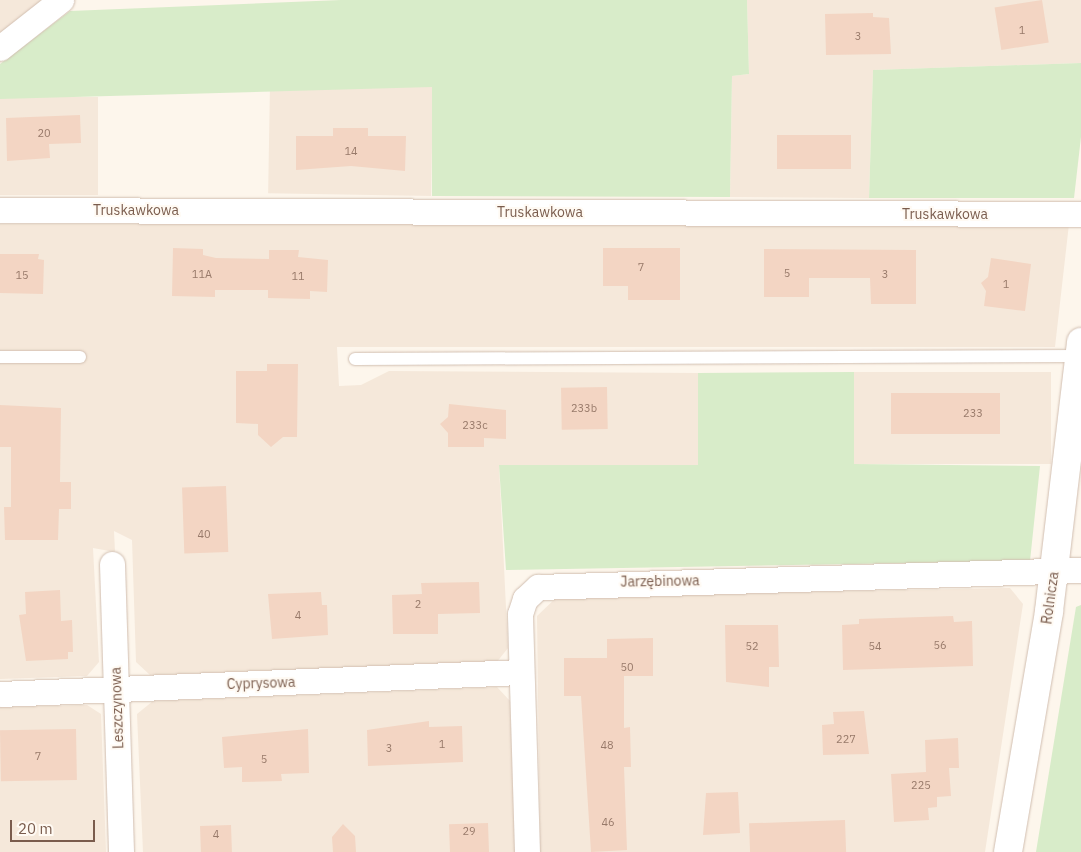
<!DOCTYPE html>
<html>
<head>
<meta charset="utf-8">
<style>
	body { margin:0 }
	#map { position:relative; width:1081px; height:852px; overflow:hidden; background:#fdf6ec; font-family:"IBM Plex Sans",sans-serif }
	div>[style] { position:absolute }
	[style*='--x'] { left:calc(var(--x)*1px); top:calc(var(--y)*1px); width:calc(var(--w)*1px); rotate:calc(var(--a)*1deg) }
	.residential>* { inset:0; background:#f5e8da; transform-origin:0 0 }
	.green>* { inset:0; background:#d8ecc9 }
	.building>* { inset:0; background:#f3d5c3; transform-origin:0 0 }
	.roads { filter:drop-shadow(0 0 1px #d1beb0) drop-shadow(0 0 1px #d1beb0) }
	.service>* { height:12px; margin:-6px; padding:0 6px; transform-origin:6px; border-radius:6px; background:#fff }
	.minor>* { height:25px; margin:-12.5px; padding:0 12.5px; transform-origin:12.5px; border-radius:12.5px; background:#fff }
	.tertiary>* { height:28px; margin:-14px; padding:0 14px; transform-origin:14px; border-radius:14px; background:#fff }
	span { translate:-50% -50%; white-space:nowrap; text-align:center; line-height:1.15; -webkit-text-stroke:4px #fffaf3; paint-order:stroke }
	.number-label { font-size:11px; color:#987a6a }
	.number-label span { -webkit-text-stroke-width:0 }
	.street-label { font-size:14px; color:#7a5c4d }
	.scale { position:absolute; left:10px; top:820px; width:85px; height:22px; box-sizing:border-box; border:2px solid #7a5c4d; border-top:0; padding-left:6px; font-size:15px; line-height:18px; white-space:nowrap; color:#7a5c4d; -webkit-text-stroke:4px #fffaf3; paint-order:stroke }
</style>
</head>
<body>
<div id="map">
	<div class="residential">
		<i style="clip-path:polygon(0 0,42px 0,0 33px)"></i>
		<i style="clip-path:polygon(747px 0,1081px 0,1081px 63px,873px 70px,869px 198px,730px 197px,732px 76px,749px 74px)"></i>
		<i style="left:433px;top:87px;width:109px;height:163px;rotate:91deg"></i>
		<i style="left:98px;top:97px;width:98px;height:98px;rotate:90deg"></i>
		<i style="clip-path:polygon(0 224px,1069px 224px,1055px 347px,337px 347px,339px 386px,361px 385px,389px 371px,698px 373px,698px 465px,499px 465px,508px 648px,496px 663px,150px 675px,136px 662px,132px 540px,114px 531px,115px 552px,93px 548px,99px 662px,87px 676px,0 679px)"></i>
		<i style="left:854px;top:372px;width:197px;height:92px"></i>
		<i style="clip-path:polygon(1010px 588px,1023px 604px,985px 852px,540px 852px,537px 616px,558px 596px)"></i>
		<i style="clip-path:polygon(497px 687px,510px 701px,515px 852px,143px 852px,137px 714px,153px 701px)"></i>
		<i style="clip-path:polygon(87px 705px,101px 714px,106px 852px,0 852px,0 707px)"></i>
	</div>
	<div class="green">
		<i style="clip-path:polygon(341px 0,747px 0,749px 74px,732px 76px,730px 197px,432px 196px,432px 87px,0 99px,0 64px,70px 11px)"></i>
		<i style="clip-path:polygon(1081px 63px,1081px 137px,1074px 198px,869px 198px,873px 70px)"></i>
		<i style="clip-path:polygon(854px 372px,854px 464px,1040px 466px,1030px 561px,506px 570px,499px 465px,698px 465px,698px 373px)"></i>
		<i style="clip-path:polygon(1081px 605px,1081px 852px,1036px 852px,1076px 607px)"></i>
	</div>
	<div class="building">
		<i style="left:1042px;top:0;width:43px;height:48px;rotate:81deg"></i>
		<i style="clip-path:polygon(873px 13px,873px 17px,889px 18px,891px 54px,826px 55px,825px 14px)"></i>
		<i style="clip-path:polygon(80px 115px,81px 143px,49px 144px,50px 158px,7px 161px,6px 118px)"></i>
		<i style="clip-path:polygon(333px 128px,368px 128px,368px 136px,406px 136px,405px 171px,351px 166px,296px 170px,296px 136px,333px 136px)"></i>
		<i style="left:851px;top:135px;width:34px;height:74px;rotate:90deg"></i>
		<i style="clip-path:polygon(173px 248px,203px 249px,203px 255px,216px 258px,269px 259px,269px 250px,299px 250px,298px 257px,328px 260px,327px 292px,310px 291px,310px 299px,268px 298px,268px 290px,215px 290px,215px 297px,172px 296px)"></i>
		<i style="clip-path:polygon(603px 248px,680px 248px,680px 300px,628px 300px,628px 286px,603px 286px)"></i>
		<i style="clip-path:polygon(764px 249px,916px 250px,916px 304px,871px 304px,870px 278px,809px 278px,809px 297px,764px 297px)"></i>
		<i style="clip-path:polygon(0 254px,39px 254px,38px 259px,44px 260px,43px 294px,0 293px)"></i>
		<i style="clip-path:polygon(991px 258px,1031px 264px,1025px 311px,984px 306px,986px 291px,981px 283px,988px 277px)"></i>
		<i style="clip-path:polygon(267px 364px,298px 364px,297px 437px,283px 437px,271px 447px,258px 435px,258px 424px,236px 423px,236px 371px,267px 371px)"></i>
		<i style="left:607px;top:387px;width:42px;height:46px;rotate:89deg"></i>
		<i style="left:891px;top:393px;width:109px;height:41px"></i>
		<i style="clip-path:polygon(449px 404px,506px 410px,506px 439px,484px 438px,484px 447px,448px 447px,448px 433px,440px 424px,448px 417px)"></i>
		<i style="clip-path:polygon(0 405px,61px 408px,60px 482px,71px 482px,71px 509px,59px 509px,58px 540px,5px 540px,4px 507px,11px 507px,11px 447px,0 447px)"></i>
		<i style="left:226px;top:486px;width:66px;height:44px;rotate:88deg"></i>
		<i style="clip-path:polygon(479px 582px,480px 613px,438px 614px,438px 634px,393px 634px,392px 595px,422px 594px,421px 583px)"></i>
		<i style="clip-path:polygon(60px 590px,61px 621px,72px 620px,73px 652px,68px 652px,68px 659px,26px 661px,19px 615px,26px 614px,25px 592px)"></i>
		<i style="clip-path:polygon(321px 592px,322px 605px,327px 605px,328px 635px,272px 639px,268px 594px)"></i>
		<i style="clip-path:polygon(953px 616px,954px 622px,972px 621px,973px 666px,843px 670px,842px 625px,859px 624px,859px 619px)"></i>
		<i style="clip-path:polygon(725px 625px,778px 625px,779px 667px,769px 667px,769px 687px,726px 682px)"></i>
		<i style="clip-path:polygon(653px 638px,653px 676px,624px 676px,624px 728px,630px 727px,631px 767px,624px 767px,627px 850px,591px 852px,581px 696px,564px 696px,564px 658px,607px 658px,607px 639px)"></i>
		<i style="clip-path:polygon(864px 711px,869px 754px,823px 755px,822px 725px,834px 724px,833px 712px)"></i>
		<i style="clip-path:polygon(429px 721px,429px 727px,462px 726px,463px 762px,368px 766px,367px 730px)"></i>
		<i style="left:76px;top:729px;width:51px;height:76px;rotate:89deg"></i>
		<i style="clip-path:polygon(308px 729px,309px 773px,281px 774px,282px 781px,242px 782px,242px 767px,224px 768px,222px 737px)"></i>
		<i style="clip-path:polygon(958px 738px,959px 768px,949px 768px,951px 796px,937px 797px,937px 807px,928px 808px,929px 820px,894px 822px,891px 774px,926px 772px,925px 740px)"></i>
		<i style="clip-path:polygon(738px 792px,740px 833px,703px 835px,706px 793px)"></i>
		<i style="left:845px;top:820px;width:32px;height:96px;rotate:88deg"></i>
		<i style="left:488px;top:823px;width:29px;height:39px;rotate:88deg"></i>
		<i style="clip-path:polygon(343px 824px,355px 836px,356px 852px,333px 852px,332px 837px)"></i>
		<i style="left:231px;top:825px;width:27px;height:31px;rotate:88deg"></i>
	</div>
	<div class="roads">
		<div class="service">
			<i style="--x:0;--y:357;--w:80;--a:0"></i>
			<i style="--x:355;--y:359;--w:724;--a:-0.24"></i>
		</div>
		<div class="minor">
			<i style="--x:0;--y:48;--w:78;--a:-38.2"></i>
			<i style="--x:0;--y:210;--w:1081;--a:0.21"></i>
			<i style="--x:112;--y:564;--w:288;--a:88.2"></i>
			<i style="--x:0;--y:694;--w:521;--a:-2.42"></i>
			<i style="--x:527;--y:852;--w:238;--a:-91.7"></i>
			<i style="--x:520;--y:614;--w:16;--a:-72"></i>
			<i style="--x:525;--y:599;--w:18;--a:-43"></i>
			<i style="--x:538;--y:587;--w:543;--a:-1.79"></i>
		</div>
		<div class="tertiary">
			<i style="--x:1008;--y:852;--w:244;--a:-80.3"></i>
			<i style="--x:1049;--y:611;--w:271;--a:-83.2"></i>
		</div>
	</div>
	<div class="number-label">
		<span style="left:1022px;top:30px">1</span>
		<span style="left:858px;top:36px">3</span>
		<span style="left:44px;top:133px">20</span>
		<span style="left:351px;top:151px">14</span>
		<span style="left:641px;top:267px">7</span>
		<span style="left:787px;top:273px">5</span>
		<span style="left:202px;top:274px">11A</span>
		<span style="left:885px;top:274px">3</span>
		<span style="left:22px;top:275px">15</span>
		<span style="left:298px;top:276px">11</span>
		<span style="left:1006px;top:284px">1</span>
		<span style="left:584px;top:408px">233b</span>
		<span style="left:973px;top:413px">233</span>
		<span style="left:475px;top:425px">233c</span>
		<span style="left:204px;top:534px">40</span>
		<span style="left:418px;top:604px">2</span>
		<span style="left:298px;top:615px">4</span>
		<span style="left:940px;top:645px">56</span>
		<span style="left:752px;top:646px">52</span>
		<span style="left:875px;top:646px">54</span>
		<span style="left:627px;top:667px">50</span>
		<span style="left:846px;top:739px">227</span>
		<span style="left:442px;top:744px">1</span>
		<span style="left:607px;top:745px">48</span>
		<span style="left:389px;top:748px">3</span>
		<span style="left:38px;top:756px">7</span>
		<span style="left:264px;top:759px">5</span>
		<span style="left:921px;top:785px">225</span>
		<span style="left:608px;top:822px">46</span>
		<span style="left:469px;top:831px">29</span>
		<span style="left:216px;top:834px">4</span>
	</div>
	<div class="street-label">
		<span style="left:136px;top:210px">Truskawkowa</span>
		<span style="left:540px;top:212px">Truskawkowa</span>
		<span style="left:945px;top:214px">Truskawkowa</span>
		<span style="left:660px;top:581px;rotate:-1deg">Jarzębinowa</span>
		<span style="left:1050px;top:598px;rotate:-82deg">Rolnicza</span>
		<span style="left:261px;top:683px;rotate:-2deg">Cyprysowa</span>
		<span style="left:117px;top:708px;rotate:-92deg">Leszczynowa</span>
	</div>
	<div class="scale">20 m</div>
</div>
</body>
</html>
